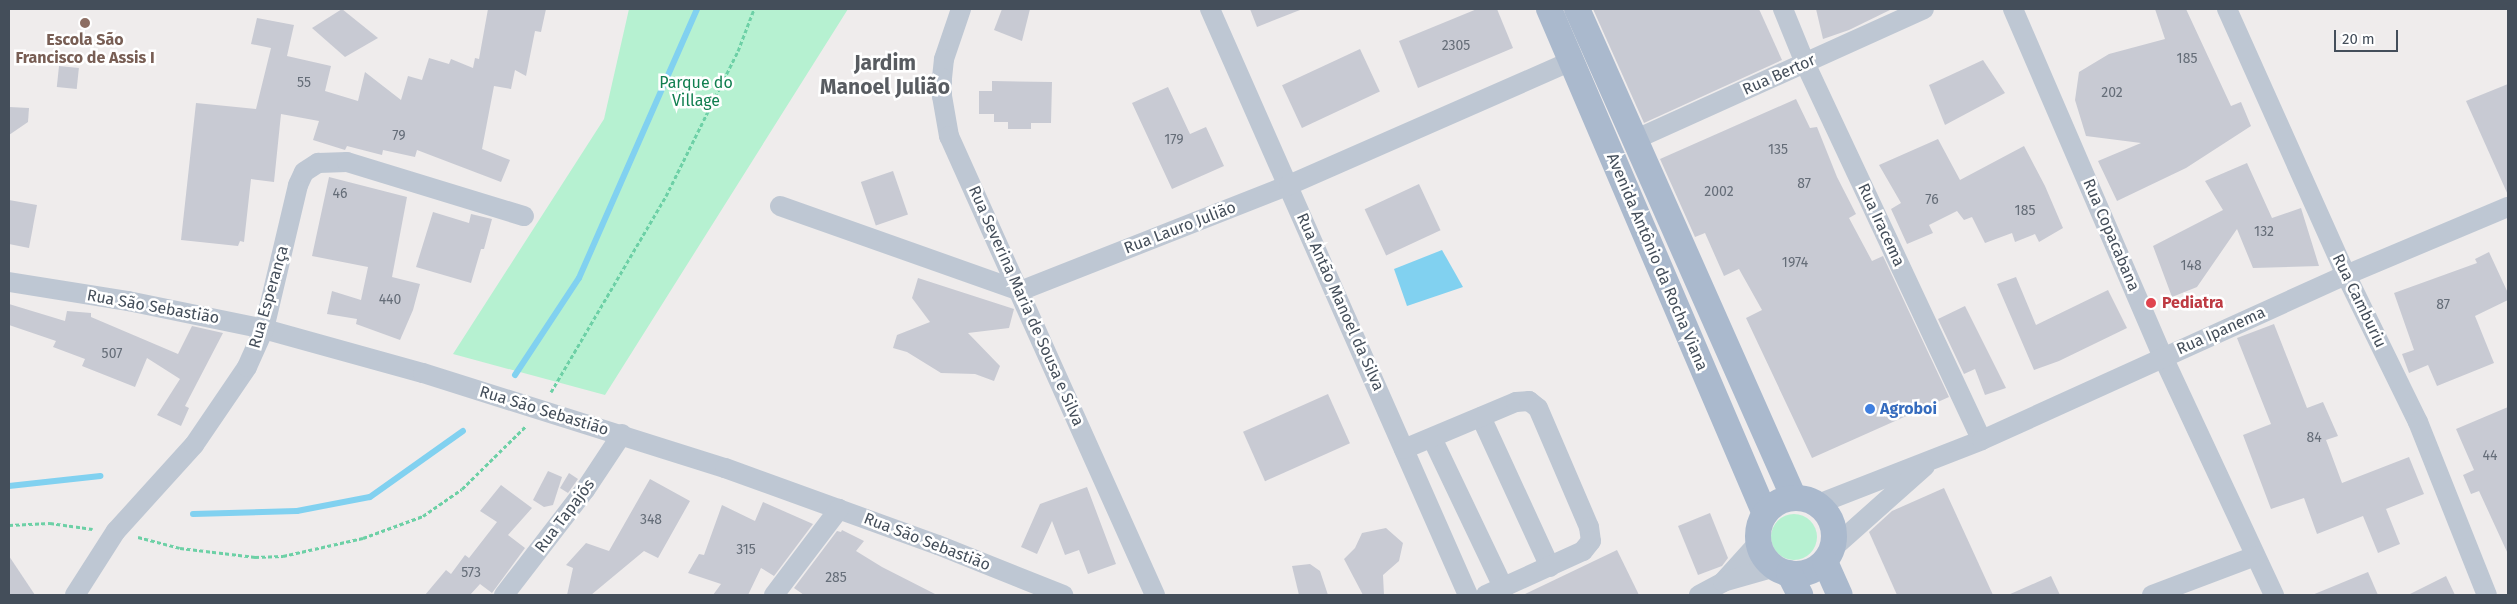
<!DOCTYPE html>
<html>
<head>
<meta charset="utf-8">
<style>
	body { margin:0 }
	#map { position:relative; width:2517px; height:604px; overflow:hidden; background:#efecec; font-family:"Fira Sans",sans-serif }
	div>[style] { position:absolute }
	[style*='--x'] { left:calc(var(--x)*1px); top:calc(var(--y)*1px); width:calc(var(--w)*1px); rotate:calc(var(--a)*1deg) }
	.green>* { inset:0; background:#b6f1d1 }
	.round { border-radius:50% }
	.water>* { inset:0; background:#81d1f0 }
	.stream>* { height:6px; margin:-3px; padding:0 3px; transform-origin:3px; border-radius:3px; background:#81d1f0 }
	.building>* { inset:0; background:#c8cad3; transform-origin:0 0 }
	.path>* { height:3px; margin-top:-1.5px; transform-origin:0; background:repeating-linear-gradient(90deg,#6dd0a6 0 4px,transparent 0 6.5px) }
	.minor>* { height:20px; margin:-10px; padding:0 10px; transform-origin:10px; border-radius:10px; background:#bec7d3 }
	.major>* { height:26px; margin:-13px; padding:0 13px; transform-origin:13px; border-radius:13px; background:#aab9cd }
	.major>.ring { margin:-13px; padding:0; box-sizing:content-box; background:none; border:26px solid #aab9cd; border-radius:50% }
	.dots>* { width:14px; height:14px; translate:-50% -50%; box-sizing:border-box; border:2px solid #fff; border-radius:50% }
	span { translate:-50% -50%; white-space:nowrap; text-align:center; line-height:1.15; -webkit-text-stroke:5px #fff; paint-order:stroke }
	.number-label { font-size:14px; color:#656d78 }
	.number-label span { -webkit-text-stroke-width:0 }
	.education-label { font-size:16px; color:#785e54; font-weight:700 }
	.street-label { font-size:16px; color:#444e5a }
	.park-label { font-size:16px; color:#117f50 }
	.health-label { font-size:16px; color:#be3a42; font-weight:700 }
	.left { translate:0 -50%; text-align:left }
	.shop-label { font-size:16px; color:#366cbe; font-weight:700 }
	.district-label { font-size:21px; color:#585c61; font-weight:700 }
	.frame { position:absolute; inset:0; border:10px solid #444e5a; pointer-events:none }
	.scale { position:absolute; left:2334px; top:30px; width:64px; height:22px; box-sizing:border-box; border:2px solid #444e5a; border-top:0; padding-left:6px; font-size:15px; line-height:18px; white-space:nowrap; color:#444e5a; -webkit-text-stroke:4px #fff; paint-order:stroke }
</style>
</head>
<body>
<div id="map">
	<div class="green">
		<i style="clip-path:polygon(629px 9px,848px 9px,605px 395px,453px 354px,604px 119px)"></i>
		<i class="round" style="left:1771px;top:514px;width:46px;height:46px"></i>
	</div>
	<div class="water">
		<i style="clip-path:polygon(1442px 250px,1463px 287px,1407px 306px,1394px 269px)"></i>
	</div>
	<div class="stream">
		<i style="--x:515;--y:375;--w:116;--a:-56.6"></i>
		<i style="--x:579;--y:278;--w:294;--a:-66.3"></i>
		<i style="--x:9;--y:486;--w:92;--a:-6.3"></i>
		<i style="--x:193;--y:514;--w:104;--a:-1.7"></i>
		<i style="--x:297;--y:511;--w:74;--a:-10.9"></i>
		<i style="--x:370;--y:497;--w:114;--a:-35.4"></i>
	</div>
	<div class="building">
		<i style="clip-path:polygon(342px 9px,378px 38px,345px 57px,312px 28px)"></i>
		<i style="clip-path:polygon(488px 9px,546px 9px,541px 32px,535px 31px,526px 76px,515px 70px,511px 89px,494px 86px,482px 149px,510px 160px,501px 182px,417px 150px,415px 157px,383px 150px,382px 155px,347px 146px,345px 150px,313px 140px,319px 121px,281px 114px,274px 182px,251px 179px,244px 242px,240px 241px,238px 246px,181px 240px,196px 103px,256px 109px,271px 48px,251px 44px,257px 18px,294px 25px,287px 56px,331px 66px,325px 91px,358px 101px,365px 72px,401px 100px,408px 76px,422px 80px,429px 58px,449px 64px,451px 59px,473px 68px,475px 58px,479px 59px)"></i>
		<i style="clip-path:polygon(1002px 9px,1030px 9px,1022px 41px,994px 30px)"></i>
		<i style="clip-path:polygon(1250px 9px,1300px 9px,1300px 10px,1257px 27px)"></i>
		<i style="clip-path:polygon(1477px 9px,1497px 9px,1513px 48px,1418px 88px,1399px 41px)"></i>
		<i style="clip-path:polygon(1593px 9px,1759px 9px,1782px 60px,1644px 123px)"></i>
		<i style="clip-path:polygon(1816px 9px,1892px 9px,1849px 30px,1823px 39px)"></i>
		<i style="clip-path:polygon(2155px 9px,2186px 9px,2231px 106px,2241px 102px,2251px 126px,2186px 168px,2117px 201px,2098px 161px,2141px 143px,2086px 136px,2075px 100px,2079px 72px,2109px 54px,2165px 39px)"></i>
		<i style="left:1360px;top:49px;width:47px;height:86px;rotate:65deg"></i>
		<i style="clip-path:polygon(1983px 60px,2005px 93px,1945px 125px,1929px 85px)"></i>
		<i style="left:59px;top:66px;width:20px;height:21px;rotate:6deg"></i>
		<i style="clip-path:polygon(992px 81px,1052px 82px,1051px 123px,1031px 123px,1031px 129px,1008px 129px,1008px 122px,994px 122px,994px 114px,979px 114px,979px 91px,992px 91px)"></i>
		<i style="clip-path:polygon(2508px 84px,2508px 195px,2466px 101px)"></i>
		<i style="clip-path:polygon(1168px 87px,1190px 134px,1206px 127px,1224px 166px,1172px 189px,1132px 103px)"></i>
		<i style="clip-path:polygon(1796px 99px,1810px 128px,1817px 127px,1837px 177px,1856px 214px,1849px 218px,1872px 261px,1883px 256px,1949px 397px,1812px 458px,1746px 318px,1762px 310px,1739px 269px,1724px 276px,1705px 233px,1695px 237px,1660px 159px)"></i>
		<i style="clip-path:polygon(9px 107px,29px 108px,28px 122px,9px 135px)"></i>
		<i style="clip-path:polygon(1938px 139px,1960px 180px,2024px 146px,2045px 186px,2063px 228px,2039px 242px,2035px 234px,2015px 242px,2012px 233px,1985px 243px,1972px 217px,1964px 220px,1957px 211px,1929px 225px,1933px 233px,1907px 244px,1891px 209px,1901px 203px,1879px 165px)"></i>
		<i style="clip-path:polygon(2247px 163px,2272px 218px,2301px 208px,2319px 266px,2253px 268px,2237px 229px,2197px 287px,2172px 297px,2153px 246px,2223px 210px,2205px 181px)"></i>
		<i style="left:893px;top:171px;width:46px;height:34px;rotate:71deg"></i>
		<i style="clip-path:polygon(329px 177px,407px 197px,392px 277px,420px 284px,413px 310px,400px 340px,356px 324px,357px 319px,327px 314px,332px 291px,361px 300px,368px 267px,312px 256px)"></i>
		<i style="left:1419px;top:184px;width:51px;height:60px;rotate:65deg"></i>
		<i style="clip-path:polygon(9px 200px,37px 205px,29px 248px,9px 244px)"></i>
		<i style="clip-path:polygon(433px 212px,469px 223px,471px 214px,492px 219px,484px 249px,481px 249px,471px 283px,416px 267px)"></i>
		<i style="clip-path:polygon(2489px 252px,2508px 293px,2508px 300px,2475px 316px,2494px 363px,2437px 386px,2428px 365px,2409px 373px,2402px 354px,2414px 350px,2394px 293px,2477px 263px,2475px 259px)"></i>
		<i style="clip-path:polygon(2016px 277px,2036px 325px,2108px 290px,2127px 328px,2059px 361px,2034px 370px,1997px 284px)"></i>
		<i style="clip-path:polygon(918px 278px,1014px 309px,1009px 328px,968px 333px,1000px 366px,994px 381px,975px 374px,941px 373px,907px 352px,893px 348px,897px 335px,930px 322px,912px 298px)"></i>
		<i style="clip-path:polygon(9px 304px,65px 321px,67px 311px,91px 313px,91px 317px,178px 354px,192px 326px,223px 333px,185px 406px,189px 408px,181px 426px,157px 415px,180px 379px,147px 358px,135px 387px,82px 366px,85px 359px,53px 347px,56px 341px,9px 325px)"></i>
		<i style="clip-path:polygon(1965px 306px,2006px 388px,1985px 395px,1975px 369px,1964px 374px,1938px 319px)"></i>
		<i style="clip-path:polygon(2274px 324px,2307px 408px,2323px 402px,2338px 436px,2326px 440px,2342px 483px,2409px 457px,2424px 494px,2386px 509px,2400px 544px,2378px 553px,2363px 516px,2317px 534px,2304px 498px,2271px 509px,2243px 435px,2271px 424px,2237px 338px)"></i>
		<i style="left:1328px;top:394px;width:54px;height:93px;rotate:66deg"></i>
		<i style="clip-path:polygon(2508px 407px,2508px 554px,2479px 491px,2471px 494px,2463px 475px,2474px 470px,2456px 429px)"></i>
		<i style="clip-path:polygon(548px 471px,562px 477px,553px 505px,544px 507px,533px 500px)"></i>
		<i style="clip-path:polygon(569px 473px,578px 479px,568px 493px,560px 488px)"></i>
		<i style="clip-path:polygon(650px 479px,690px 501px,658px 558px,644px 551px,591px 595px,567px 595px,573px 568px,566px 565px,586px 543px,609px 551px)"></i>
		<i style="clip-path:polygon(501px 485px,532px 508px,508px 535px,525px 548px,492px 593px,480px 584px,470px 595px,425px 595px,446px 570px,451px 574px,465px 555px,469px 558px,497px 522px,480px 511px)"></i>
		<i style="clip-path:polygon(1087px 487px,1116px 564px,1088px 574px,1079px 550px,1065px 555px,1052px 521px,1037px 554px,1021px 547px,1040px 504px)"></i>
		<i style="clip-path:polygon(1944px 488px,1993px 595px,1897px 595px,1869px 532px,1892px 511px)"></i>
		<i style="clip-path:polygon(763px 502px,813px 524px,774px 576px,761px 568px,748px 595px,713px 595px,721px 584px,688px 573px,699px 554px,704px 555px,722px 505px,755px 521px)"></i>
		<i style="clip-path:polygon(1710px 513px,1728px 558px,1722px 566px,1698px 575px,1678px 526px)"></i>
		<i style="clip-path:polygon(1386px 528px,1403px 543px,1399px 561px,1383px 575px,1384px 595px,1363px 595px,1344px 559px,1355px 548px,1362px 533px)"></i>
		<i style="clip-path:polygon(842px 530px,864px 541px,856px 551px,882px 567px,937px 595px,804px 595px,794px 588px,837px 531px,841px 532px)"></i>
		<i style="clip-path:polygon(1617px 550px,1639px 595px,1523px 595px)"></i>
		<i style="clip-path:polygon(9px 556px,35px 595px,9px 595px)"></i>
		<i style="clip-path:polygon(1310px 564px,1320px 571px,1328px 595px,1299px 595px,1292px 566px)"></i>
		<i style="clip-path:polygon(2368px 572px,2378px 595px,2312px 595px)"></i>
		<i style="clip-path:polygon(2051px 576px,2060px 595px,2008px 595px)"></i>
		<i style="clip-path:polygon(2446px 576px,2455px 595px,2408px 595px)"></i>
	</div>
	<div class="path">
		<i style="--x:551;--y:392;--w:227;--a:-59.6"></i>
		<i style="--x:666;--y:196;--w:162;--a:-63.6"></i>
		<i style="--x:738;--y:51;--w:45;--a:-69.1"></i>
		<i style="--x:9;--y:525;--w:41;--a:-2.8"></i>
		<i style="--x:50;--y:523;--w:43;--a:7.9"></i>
		<i style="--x:138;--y:537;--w:43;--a:14.7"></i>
		<i style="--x:180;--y:548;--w:76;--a:6.8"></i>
		<i style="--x:255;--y:557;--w:28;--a:-2"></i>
		<i style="--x:283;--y:556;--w:82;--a:-12.7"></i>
		<i style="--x:363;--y:538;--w:64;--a:-20.1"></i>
		<i style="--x:423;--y:516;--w:47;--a:-34.7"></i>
		<i style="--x:462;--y:489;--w:91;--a:-44.6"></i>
	</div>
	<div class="minor">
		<i style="--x:961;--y:9;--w:53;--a:108.8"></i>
		<i style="--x:944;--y:59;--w:19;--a:96"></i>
		<i style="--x:942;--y:78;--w:18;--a:90"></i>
		<i style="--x:942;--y:96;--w:41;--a:80.1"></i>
		<i style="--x:949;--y:136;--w:503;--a:65.83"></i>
		<i style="--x:1210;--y:9;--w:640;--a:66.24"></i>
		<i style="--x:1783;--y:9;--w:58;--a:67.8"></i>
		<i style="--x:1805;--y:63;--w:416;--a:64.9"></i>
		<i style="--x:2013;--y:9;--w:379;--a:66.7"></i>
		<i style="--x:2163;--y:357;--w:263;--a:65"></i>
		<i style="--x:2227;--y:9;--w:291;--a:65.9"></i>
		<i style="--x:2346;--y:275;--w:164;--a:63.9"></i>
		<i style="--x:2418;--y:422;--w:186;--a:68.3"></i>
		<i style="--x:1634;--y:140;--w:318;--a:-24.3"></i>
		<i style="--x:780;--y:206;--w:255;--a:19.5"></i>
		<i style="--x:1020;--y:291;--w:289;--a:-21.5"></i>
		<i style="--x:1289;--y:185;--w:308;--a:-23.7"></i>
		<i style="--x:9;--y:282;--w:121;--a:9.1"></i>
		<i style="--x:128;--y:301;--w:139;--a:11.6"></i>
		<i style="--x:264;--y:329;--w:165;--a:15.5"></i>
		<i style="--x:423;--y:373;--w:317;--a:17.5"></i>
		<i style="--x:725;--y:468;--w:226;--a:19.9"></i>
		<i style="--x:938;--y:545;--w:135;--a:21.8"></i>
		<i style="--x:1481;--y:417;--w:165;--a:65.3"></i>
		<i style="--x:1432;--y:438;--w:167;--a:64.5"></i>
		<i style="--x:1404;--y:449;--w:121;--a:-22.8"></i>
		<i style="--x:1516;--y:402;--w:13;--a:-4"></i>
		<i style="--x:1529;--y:401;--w:11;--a:38"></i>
		<i style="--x:1538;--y:408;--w:129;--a:66.8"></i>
		<i style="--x:1589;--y:527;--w:14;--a:82"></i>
		<i style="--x:1591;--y:541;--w:13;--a:129"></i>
		<i style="--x:1583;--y:551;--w:107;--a:155.6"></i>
		<i style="--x:1818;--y:504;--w:176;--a:-21.3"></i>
		<i style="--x:1982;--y:440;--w:400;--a:-24.4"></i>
		<i style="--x:2346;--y:275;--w:176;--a:-22.8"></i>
		<i style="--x:1833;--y:548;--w:123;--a:-41.7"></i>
		<i style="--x:1723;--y:582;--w:54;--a:-48"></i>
		<i style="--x:75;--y:595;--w:76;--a:-57.4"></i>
		<i style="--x:116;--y:531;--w:116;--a:-47.8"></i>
		<i style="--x:194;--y:445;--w:94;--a:-55.8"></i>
		<i style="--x:247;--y:367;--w:42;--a:-65.9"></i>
		<i style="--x:264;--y:329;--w:148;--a:-76.7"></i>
		<i style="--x:298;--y:185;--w:14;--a:-65"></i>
		<i style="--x:304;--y:172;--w:17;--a:-33"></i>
		<i style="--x:318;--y:163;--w:29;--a:-2"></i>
		<i style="--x:347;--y:162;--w:185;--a:17"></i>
		<i style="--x:504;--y:595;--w:133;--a:-52.4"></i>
		<i style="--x:585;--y:490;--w:67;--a:-56.5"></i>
		<i style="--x:774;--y:595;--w:108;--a:-52.9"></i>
		<i style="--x:1699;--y:595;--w:27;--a:-28"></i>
		<i style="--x:1723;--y:582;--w:54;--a:-16.1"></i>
		<i style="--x:2152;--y:595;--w:110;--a:-20.7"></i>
	</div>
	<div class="major">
		<i style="--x:1549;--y:9;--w:549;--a:66.84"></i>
		<i style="--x:1577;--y:9;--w:535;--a:66.07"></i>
		<i class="ring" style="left:1758px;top:498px;width:50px;height:50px"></i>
		<i style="--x:1825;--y:562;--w:36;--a:66"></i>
		<i style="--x:1789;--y:573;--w:25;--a:63"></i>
	</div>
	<div class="dots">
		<i style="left:85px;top:23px;background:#8d6e63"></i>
		<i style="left:2151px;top:303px;background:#e0444e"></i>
		<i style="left:1870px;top:409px;background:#3f7fe0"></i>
	</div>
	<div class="number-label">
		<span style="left:1456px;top:46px">2305</span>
		<span style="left:2187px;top:59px">185</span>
		<span style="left:304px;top:83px">55</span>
		<span style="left:2112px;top:93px">202</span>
		<span style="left:399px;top:136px">79</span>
		<span style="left:1174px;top:140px">179</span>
		<span style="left:1778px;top:150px">135</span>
		<span style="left:1804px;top:184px">87</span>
		<span style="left:1719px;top:192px">2002</span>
		<span style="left:340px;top:194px">46</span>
		<span style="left:1932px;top:200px">76</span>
		<span style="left:2025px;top:211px">185</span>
		<span style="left:2264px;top:232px">132</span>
		<span style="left:1795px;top:263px">1974</span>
		<span style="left:2191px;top:266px">148</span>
		<span style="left:390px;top:300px">440</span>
		<span style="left:2443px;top:305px">87</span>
		<span style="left:112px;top:354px">507</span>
		<span style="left:2314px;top:438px">84</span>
		<span style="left:2490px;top:456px">44</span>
		<span style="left:651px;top:520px">348</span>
		<span style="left:746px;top:550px">315</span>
		<span style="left:471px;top:573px">573</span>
		<span style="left:836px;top:578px">285</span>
	</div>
	<div class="education-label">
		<span style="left:85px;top:49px">Escola São<br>Francisco de Assis I</span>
	</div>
	<div class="street-label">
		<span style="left:1779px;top:75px;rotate:-24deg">Rua Bertor</span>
		<span style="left:1881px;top:225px;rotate:65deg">Rua Iracema</span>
		<span style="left:1180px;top:228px;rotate:-21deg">Rua Lauro Julião</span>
		<span style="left:2111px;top:235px;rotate:67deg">Rua Copacabana</span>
		<span style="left:1657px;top:262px;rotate:67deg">Avenida Antônio da Rocha Viana</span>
		<span style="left:269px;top:297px;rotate:-74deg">Rua Esperança</span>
		<span style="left:2359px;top:301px;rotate:64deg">Rua Camburiu</span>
		<span style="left:1340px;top:302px;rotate:66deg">Rua Antão Manoel da Silva</span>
		<span style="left:1026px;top:306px;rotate:66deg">Rua Severina Maria de Sousa e Silva</span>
		<span style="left:153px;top:307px;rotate:10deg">Rua São Sebastião</span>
		<span style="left:2221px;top:331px;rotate:-24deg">Rua Ipanema</span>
		<span style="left:544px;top:411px;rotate:17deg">Rua São Sebastião</span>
		<span style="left:565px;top:516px;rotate:-53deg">Rua Tapajós</span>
		<span style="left:927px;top:542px;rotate:21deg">Rua São Sebastião</span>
	</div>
	<div class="park-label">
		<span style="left:696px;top:92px">Parque do<br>Village</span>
	</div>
	<div class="health-label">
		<span class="left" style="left:2162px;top:303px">Pediatra</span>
	</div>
	<div class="shop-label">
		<span class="left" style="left:1880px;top:409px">Agroboi</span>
	</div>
	<div class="district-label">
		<span style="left:885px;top:75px">Jardim<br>Manoel Julião</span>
	</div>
	<div class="frame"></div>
	<div class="scale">20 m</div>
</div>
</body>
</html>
